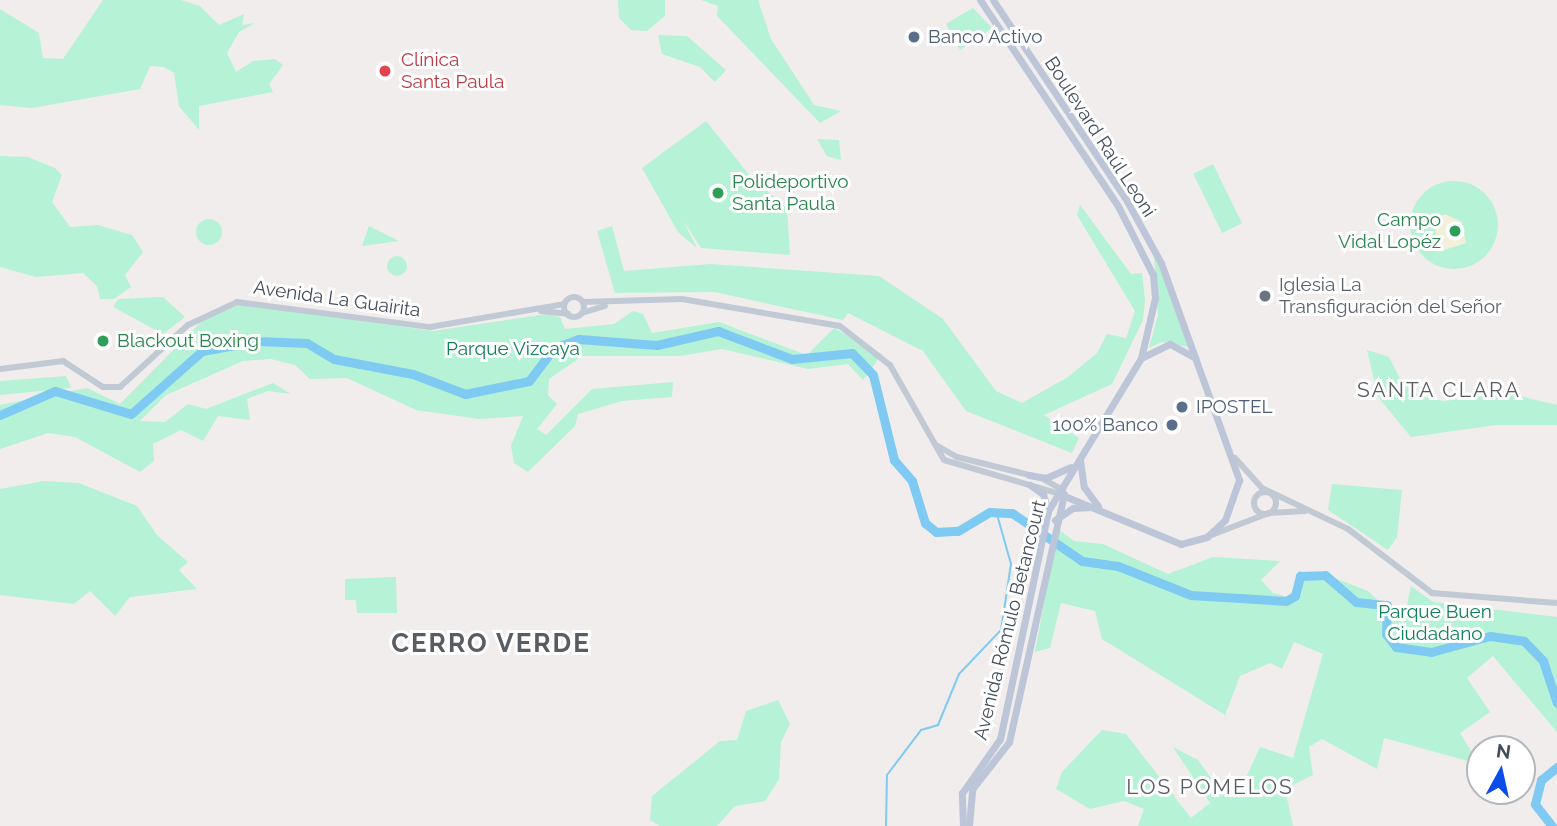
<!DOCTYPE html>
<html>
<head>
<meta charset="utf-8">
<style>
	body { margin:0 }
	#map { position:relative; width:1557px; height:826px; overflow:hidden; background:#f0edec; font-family:Raleway,sans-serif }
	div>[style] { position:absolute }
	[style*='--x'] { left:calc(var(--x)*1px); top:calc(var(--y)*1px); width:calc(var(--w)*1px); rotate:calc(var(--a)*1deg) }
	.green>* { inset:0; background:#b6f2d5; transform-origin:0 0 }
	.round { border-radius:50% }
	.sand>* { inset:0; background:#f3efdb }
	.stream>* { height:2px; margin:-1px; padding:0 1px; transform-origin:1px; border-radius:1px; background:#7fcaf3 }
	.river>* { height:9px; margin:-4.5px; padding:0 4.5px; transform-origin:4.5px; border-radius:4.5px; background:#7fcaf3 }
	.tertiary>* { height:6px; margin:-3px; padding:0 3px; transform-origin:3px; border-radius:3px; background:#c1c9d5 }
	.tertiary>.ring { margin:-3px; padding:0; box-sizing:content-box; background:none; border:6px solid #c1c9d5; border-radius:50% }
	.secondary>* { height:7px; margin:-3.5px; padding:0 3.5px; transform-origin:3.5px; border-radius:3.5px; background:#bdc6d8 }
	.dots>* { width:19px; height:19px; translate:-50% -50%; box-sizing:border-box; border:4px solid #fff; border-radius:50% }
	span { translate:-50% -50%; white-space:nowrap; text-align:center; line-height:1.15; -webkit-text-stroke:6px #fff; paint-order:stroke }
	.service-label { font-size:19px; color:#4e5e75 }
	.left { translate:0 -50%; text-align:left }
	.right { translate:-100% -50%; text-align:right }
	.health-label { font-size:19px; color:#be3a42 }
	.street-label { font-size:19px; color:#434d5b }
	.leisure-label { font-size:19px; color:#27864d }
	.worship-label { font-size:19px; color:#5b616d }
	.park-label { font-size:19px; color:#0f8258 }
	.neighbourhood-label { font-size:21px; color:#595c62; letter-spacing:2px }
	.district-label { font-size:26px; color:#595c62; font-weight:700; letter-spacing:2px }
	.north { position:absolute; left:1466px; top:735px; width:70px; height:70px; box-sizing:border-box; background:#fff; border:2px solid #b4b8bd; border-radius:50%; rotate:8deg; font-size:19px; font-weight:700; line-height:28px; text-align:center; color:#434d5b }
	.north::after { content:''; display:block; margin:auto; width:24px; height:32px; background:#0a4deb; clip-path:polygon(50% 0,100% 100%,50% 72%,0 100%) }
</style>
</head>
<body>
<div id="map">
	<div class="green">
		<i style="clip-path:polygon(103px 0,181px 0,200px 6px,219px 25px,244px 14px,242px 25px,255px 23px,239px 32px,227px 53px,236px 72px,253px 61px,275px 59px,283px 65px,269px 84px,273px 92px,199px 106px,199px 130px,179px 106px,174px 73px,164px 67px,150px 66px,140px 89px,32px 108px,0 105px,0 9px,39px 33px,43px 58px,63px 59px)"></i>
		<i style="clip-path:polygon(618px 0,665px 0,665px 16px,647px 31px,631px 30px,619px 18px)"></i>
		<i style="clip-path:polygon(701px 0,758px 0,771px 39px,814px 105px,841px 111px,820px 123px,717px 16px,718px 6px)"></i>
		<i style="clip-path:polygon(973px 8px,992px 28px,960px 50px,946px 24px)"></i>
		<i style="clip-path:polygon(658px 35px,687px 36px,726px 70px,715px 82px,700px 67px,662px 54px)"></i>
		<i style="clip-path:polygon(706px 121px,751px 177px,787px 208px,790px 255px,701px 248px,683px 220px,697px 248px,678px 232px,642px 168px)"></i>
		<i style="clip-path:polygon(817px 139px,839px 140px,841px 160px,827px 156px)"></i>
		<i style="clip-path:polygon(0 156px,28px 157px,55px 168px,62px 175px,52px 202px,70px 227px,98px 225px,132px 235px,143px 252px,125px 275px,131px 287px,114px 299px,100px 299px,97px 286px,83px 273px,36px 277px,0 267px)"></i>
		<i style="left:1213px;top:164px;width:66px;height:22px;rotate:64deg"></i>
		<i class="round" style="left:1410px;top:181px;width:88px;height:88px"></i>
		<i style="clip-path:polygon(1080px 205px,1131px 274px,1142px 273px,1145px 300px,1143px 320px,1112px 384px,1044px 415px,1079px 438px,1072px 453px,966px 411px,923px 351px,848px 313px,843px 320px,714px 292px,615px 293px,597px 231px,612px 226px,624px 271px,710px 264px,879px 276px,943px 319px,996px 391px,1022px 403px,1068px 377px,1097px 353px,1107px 334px,1126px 338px,1135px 311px,1077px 215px)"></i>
		<i class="round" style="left:196px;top:219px;width:26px;height:26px"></i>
		<i style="clip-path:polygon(369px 226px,399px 241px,362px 246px)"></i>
		<i class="round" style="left:387px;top:256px;width:20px;height:20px"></i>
		<i style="clip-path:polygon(1154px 257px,1160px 268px,1188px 347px,1162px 342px,1149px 348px,1158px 315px)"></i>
		<i style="clip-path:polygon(163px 297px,185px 317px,163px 334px,113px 307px,118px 299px)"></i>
		<i style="clip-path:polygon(240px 304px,433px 331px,547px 314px,560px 317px,565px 329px,614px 324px,633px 311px,643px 314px,652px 333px,719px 322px,807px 355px,834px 328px,882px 354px,863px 380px,848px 364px,808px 369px,722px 349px,680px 356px,582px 356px,549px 379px,548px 395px,557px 404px,537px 429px,546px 435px,592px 389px,673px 382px,672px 397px,622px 401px,578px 414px,575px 426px,528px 472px,514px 463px,511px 446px,523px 416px,479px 419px,416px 410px,347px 378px,310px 379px,295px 365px,271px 359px,243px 361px,166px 395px,140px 421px,165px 422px,188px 404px,206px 409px,273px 383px,291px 394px,268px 391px,247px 399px,250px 420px,218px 416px,203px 441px,181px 430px,153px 444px,154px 461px,140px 472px,75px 437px,48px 433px,0 449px,0 405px,87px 388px,120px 404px,202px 321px)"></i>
		<i style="clip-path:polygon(1367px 350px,1389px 357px,1401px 381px,1420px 396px,1444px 401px,1508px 393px,1557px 405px,1557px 425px,1496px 425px,1411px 437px,1378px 397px)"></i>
		<i style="clip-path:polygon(66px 376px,71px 388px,0 395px,0 381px)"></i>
		<i style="clip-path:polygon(44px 481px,79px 483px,137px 506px,157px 535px,188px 562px,179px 570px,197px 589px,130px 597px,115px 616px,90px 591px,74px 604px,0 595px,0 489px)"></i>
		<i style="clip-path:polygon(1332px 484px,1402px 490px,1397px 537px,1388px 550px,1328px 510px)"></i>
		<i style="clip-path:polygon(1058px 529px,1074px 541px,1103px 544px,1168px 574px,1213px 557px,1280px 561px,1261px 580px,1273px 593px,1287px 597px,1308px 575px,1324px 574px,1368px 591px,1403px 624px,1411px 586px,1433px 602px,1557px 617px,1557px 732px,1493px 656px,1467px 678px,1490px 712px,1460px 733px,1479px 764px,1384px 738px,1377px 769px,1322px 739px,1309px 747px,1313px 775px,1285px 789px,1293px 826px,1138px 826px,1144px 809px,1124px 801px,1090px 809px,1056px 789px,1062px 772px,1102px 730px,1126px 734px,1191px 818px,1210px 803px,1173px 747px,1198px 760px,1219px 789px,1240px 791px,1260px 747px,1293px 758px,1323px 654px,1294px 642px,1282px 669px,1270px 663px,1240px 676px,1225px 715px,1102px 639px,1095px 611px,1061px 603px,1050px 648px,1035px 652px)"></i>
		<i style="clip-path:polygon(396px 577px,397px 613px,357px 613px,356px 600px,345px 600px,345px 579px)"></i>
		<i style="clip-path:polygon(778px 700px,790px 724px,781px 742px,779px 779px,765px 801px,735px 806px,717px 826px,660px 826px,650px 820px,652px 796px,720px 741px,737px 740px,746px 711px)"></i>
	</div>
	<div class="sand">
		<i style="clip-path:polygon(1445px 214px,1462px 222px,1466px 243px,1438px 252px,1434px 219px)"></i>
	</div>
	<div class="stream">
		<i style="--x:886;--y:826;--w:51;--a:-88.9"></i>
		<i style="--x:887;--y:775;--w:56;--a:-52.9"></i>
		<i style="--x:921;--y:730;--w:18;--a:-16"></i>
		<i style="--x:938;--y:725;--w:55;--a:-67.6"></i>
		<i style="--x:959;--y:674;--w:61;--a:-46.3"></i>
		<i style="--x:1001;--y:630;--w:67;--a:-81.4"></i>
		<i style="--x:1011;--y:564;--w:55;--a:-105.8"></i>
	</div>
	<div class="river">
		<i style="--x:0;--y:415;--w:60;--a:-23.6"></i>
		<i style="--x:55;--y:391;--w:79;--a:16.8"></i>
		<i style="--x:131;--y:414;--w:95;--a:-41.6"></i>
		<i style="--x:202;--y:351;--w:56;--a:-10.3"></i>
		<i style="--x:257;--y:341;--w:50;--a:2.3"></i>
		<i style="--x:307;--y:343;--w:31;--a:31"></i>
		<i style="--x:334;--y:359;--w:80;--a:10.8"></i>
		<i style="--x:413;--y:374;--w:56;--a:21"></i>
		<i style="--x:465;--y:394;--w:65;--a:-11.5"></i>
		<i style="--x:529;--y:381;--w:41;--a:-52.9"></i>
		<i style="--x:554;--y:348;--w:27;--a:-20"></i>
		<i style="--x:579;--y:339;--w:78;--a:4.4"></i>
		<i style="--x:657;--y:345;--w:63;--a:-12.9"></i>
		<i style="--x:718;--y:331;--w:79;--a:20.7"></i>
		<i style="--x:792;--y:359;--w:60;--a:-5.7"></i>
		<i style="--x:852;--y:353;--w:30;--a:46"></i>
		<i style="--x:873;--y:375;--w:88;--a:76.1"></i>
		<i style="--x:894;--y:460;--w:28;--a:49"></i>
		<i style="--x:912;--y:481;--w:44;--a:72.8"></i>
		<i style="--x:925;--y:523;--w:14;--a:39"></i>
		<i style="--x:936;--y:532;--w:22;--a:-3"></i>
		<i style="--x:958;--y:531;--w:37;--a:-31"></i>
		<i style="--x:990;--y:512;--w:22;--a:3"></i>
		<i style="--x:1012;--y:513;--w:85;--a:34.4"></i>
		<i style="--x:1082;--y:561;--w:36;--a:8"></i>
		<i style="--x:1118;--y:566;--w:79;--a:21.7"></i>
		<i style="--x:1191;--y:595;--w:95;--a:3.6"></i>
		<i style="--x:1286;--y:601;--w:10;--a:-29"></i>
		<i style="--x:1295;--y:596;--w:21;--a:-76"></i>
		<i style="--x:1300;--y:576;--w:25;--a:-2"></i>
		<i style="--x:1325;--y:575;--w:41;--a:41.1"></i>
		<i style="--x:1356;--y:602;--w:31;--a:6"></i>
		<i style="--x:1387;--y:605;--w:29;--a:92"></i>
		<i style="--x:1386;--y:634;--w:16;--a:52"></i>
		<i style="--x:1396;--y:647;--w:35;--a:8"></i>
		<i style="--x:1431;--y:652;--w:61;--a:-15.2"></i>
		<i style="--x:1490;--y:636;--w:34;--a:8"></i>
		<i style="--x:1524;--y:641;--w:28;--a:46"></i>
		<i style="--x:1543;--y:661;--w:44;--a:71.6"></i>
		<i style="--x:1552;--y:826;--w:28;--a:-128"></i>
		<i style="--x:1535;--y:804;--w:25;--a:-76"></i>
		<i style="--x:1541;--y:780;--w:21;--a:-39"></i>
	</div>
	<div class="tertiary">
		<i class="ring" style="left:564px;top:297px;width:14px;height:14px"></i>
		<i style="--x:583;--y:302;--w:99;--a:-1.7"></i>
		<i style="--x:682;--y:299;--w:160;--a:9.7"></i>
		<i style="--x:840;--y:326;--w:63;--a:38"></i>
		<i style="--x:890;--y:365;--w:109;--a:60.4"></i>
		<i style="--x:944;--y:460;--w:118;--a:16.3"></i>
		<i style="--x:541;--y:311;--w:27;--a:6"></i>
		<i style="--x:582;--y:313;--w:24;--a:-17"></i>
		<i style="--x:0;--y:369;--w:64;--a:-7.2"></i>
		<i style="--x:63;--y:361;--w:48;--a:33"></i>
		<i style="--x:103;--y:387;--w:17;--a:0"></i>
		<i style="--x:120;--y:387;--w:92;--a:-42.4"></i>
		<i style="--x:188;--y:325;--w:54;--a:-25.1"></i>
		<i style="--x:237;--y:302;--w:195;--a:7.4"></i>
		<i style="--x:430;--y:327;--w:136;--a:-9.7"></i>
		<i style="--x:936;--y:445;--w:24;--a:30"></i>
		<i style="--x:957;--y:457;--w:78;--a:14"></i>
		<i style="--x:1235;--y:458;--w:40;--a:48"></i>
		<i style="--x:1262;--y:488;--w:95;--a:25.5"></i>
		<i style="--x:1348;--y:529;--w:106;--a:37.3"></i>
		<i style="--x:1432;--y:593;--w:125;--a:4.6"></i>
		<i style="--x:1043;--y:479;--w:23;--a:29"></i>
		<i class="ring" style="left:1254px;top:492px;width:16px;height:16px"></i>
		<i style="--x:1209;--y:536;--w:64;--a:-21"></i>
		<i style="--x:1269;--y:513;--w:36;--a:-3"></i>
	</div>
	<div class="secondary">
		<i style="--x:993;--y:0;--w:242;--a:56.3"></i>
		<i style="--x:1127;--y:201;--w:71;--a:61.3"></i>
		<i style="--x:1161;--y:263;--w:231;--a:70.2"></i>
		<i style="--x:1239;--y:480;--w:42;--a:109.3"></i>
		<i style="--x:1225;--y:520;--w:25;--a:137"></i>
		<i style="--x:1207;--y:537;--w:27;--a:165"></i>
		<i style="--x:1181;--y:544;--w:134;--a:-157.6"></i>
		<i style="--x:1141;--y:358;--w:32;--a:-26"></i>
		<i style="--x:1170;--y:344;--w:29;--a:29"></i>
		<i style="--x:1080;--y:460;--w:27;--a:82"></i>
		<i style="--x:1084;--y:487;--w:24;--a:54"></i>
		<i style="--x:1029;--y:475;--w:17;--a:10"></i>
		<i style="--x:1046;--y:478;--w:27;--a:-24"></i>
		<i style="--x:1030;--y:485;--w:16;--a:35"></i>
		<i style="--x:1043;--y:494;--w:18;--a:74"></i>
		<i style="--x:1055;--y:520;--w:22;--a:-34"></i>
		<i style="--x:1073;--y:508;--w:19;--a:-3"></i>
		<i style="--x:963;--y:826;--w:33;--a:-92"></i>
		<i style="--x:962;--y:793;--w:66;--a:-54.9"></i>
		<i style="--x:1000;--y:739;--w:233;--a:-78.1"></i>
		<i style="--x:1048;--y:511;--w:179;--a:-58.7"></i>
		<i style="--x:1141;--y:358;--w:62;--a:-76.9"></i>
		<i style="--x:1155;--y:298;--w:23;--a:-95"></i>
		<i style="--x:1153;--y:275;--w:77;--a:-116.9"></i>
		<i style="--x:1118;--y:206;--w:248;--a:-123.8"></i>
		<i style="--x:969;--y:826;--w:37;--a:-85"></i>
		<i style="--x:972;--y:789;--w:60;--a:-51.8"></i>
		<i style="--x:1009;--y:742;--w:254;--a:-77.5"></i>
	</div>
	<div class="dots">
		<i style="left:914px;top:37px;background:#5c6f8a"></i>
		<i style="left:385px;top:71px;background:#e0444e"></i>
		<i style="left:718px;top:193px;background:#2e9e5b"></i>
		<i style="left:1455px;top:231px;background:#2e9e5b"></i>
		<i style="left:1265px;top:296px;background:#6b7280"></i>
		<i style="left:103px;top:341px;background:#2e9e5b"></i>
		<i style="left:1182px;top:407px;background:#5c6f8a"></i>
		<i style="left:1172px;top:425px;background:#5c6f8a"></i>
	</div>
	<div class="service-label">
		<span class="left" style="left:928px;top:37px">Banco Activo</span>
		<span class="left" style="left:1196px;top:407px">IPOSTEL</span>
		<span class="right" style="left:1158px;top:425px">100% Banco</span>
	</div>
	<div class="health-label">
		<span class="left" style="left:401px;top:71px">Clínica<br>Santa Paula</span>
	</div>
	<div class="street-label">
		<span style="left:1100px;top:137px;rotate:57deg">Boulevard Raúl Leoni</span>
		<span style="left:337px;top:299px;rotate:8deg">Avenida La Guairita</span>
		<span style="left:1010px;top:620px;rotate:-76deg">Avenida Rómulo Betancourt</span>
	</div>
	<div class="leisure-label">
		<span class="left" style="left:732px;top:193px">Polideportivo<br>Santa Paula</span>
		<span class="right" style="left:1441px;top:231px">Campo<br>Vidal Lopéz</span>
		<span class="left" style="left:117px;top:341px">Blackout Boxing</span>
	</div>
	<div class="worship-label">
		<span class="left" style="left:1279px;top:296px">Iglesia La<br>Transfiguración del Señor</span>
	</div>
	<div class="park-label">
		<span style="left:513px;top:349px">Parque Vizcaya</span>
		<span style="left:1435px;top:623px">Parque Buen<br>Ciudadano</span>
	</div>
	<div class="neighbourhood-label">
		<span style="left:1439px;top:390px">SANTA CLARA</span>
		<span style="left:1210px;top:787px">LOS POMELOS</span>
	</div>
	<div class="district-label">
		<span style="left:491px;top:644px">CERRO VERDE</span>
	</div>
	<div class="north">N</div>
</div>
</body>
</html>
